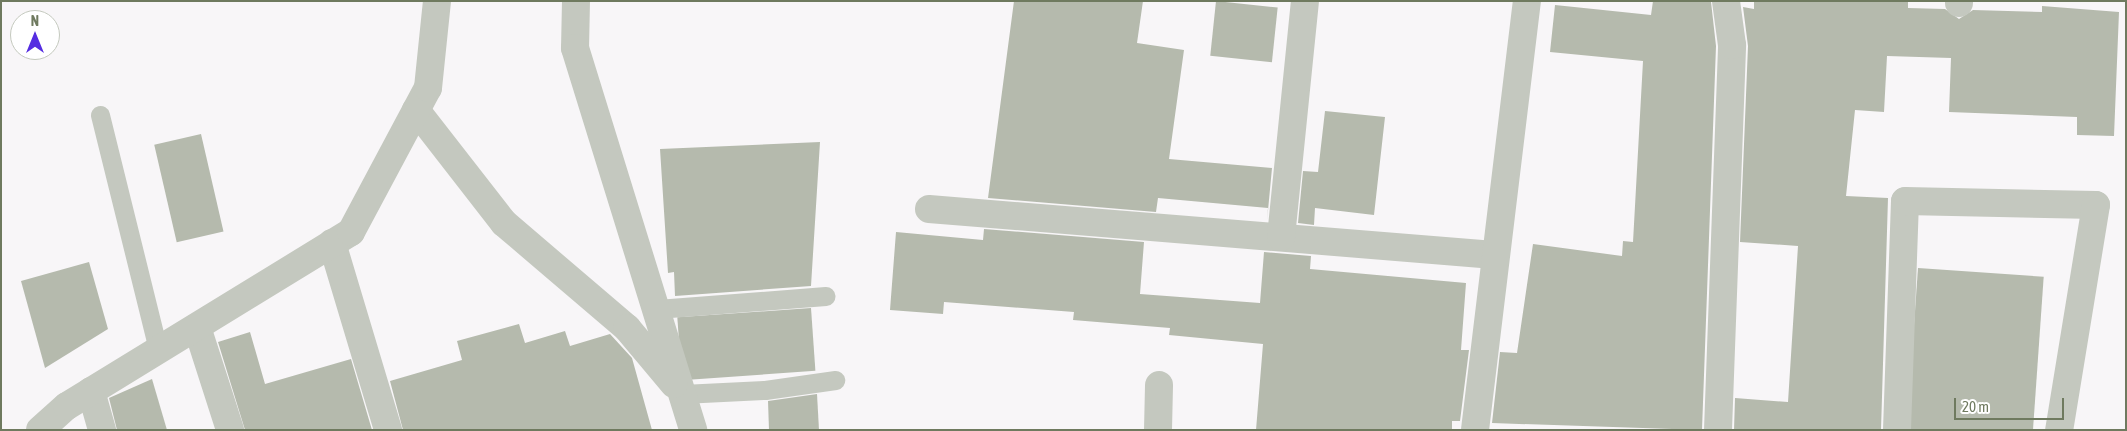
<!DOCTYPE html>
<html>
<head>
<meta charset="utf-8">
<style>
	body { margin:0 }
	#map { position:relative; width:2127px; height:431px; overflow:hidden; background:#f8f6f8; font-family:"Asap Condensed",sans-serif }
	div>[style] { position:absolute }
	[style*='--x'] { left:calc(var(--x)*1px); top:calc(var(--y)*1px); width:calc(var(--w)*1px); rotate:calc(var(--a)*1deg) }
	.building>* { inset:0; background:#b5baad; transform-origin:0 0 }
	.lane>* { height:19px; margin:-9.5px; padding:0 9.5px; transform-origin:9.5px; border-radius:9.5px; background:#c4c8bf }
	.street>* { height:28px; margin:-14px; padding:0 14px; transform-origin:14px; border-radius:14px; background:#c4c8bf }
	span { translate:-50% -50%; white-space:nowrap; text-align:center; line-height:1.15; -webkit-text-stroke:5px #fff; paint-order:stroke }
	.frame { position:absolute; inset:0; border:2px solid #6f7a5f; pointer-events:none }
	.north { position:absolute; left:10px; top:10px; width:50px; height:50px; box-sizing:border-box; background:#fff; border:1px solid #c5cabf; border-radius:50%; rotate:0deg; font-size:14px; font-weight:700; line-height:20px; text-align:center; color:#6f7a5f }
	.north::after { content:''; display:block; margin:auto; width:18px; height:22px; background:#552de1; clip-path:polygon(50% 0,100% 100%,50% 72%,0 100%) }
	.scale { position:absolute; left:1954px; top:398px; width:110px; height:22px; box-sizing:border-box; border:2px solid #6f7a5f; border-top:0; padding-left:6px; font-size:15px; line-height:18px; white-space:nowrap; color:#6f7a5f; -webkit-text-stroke:4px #fff; paint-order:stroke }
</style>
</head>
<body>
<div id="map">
	<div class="building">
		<i style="clip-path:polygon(1014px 1px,1143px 1px,1137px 43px,1184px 50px,1169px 159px,1272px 168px,1267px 221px,1268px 208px,1158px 198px,1156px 212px,988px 198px)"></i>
		<i style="left:1216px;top:1px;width:62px;height:55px;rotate:6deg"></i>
		<i style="clip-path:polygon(1653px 1px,1711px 2px,1716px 46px,1702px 430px,1492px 423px,1500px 352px,1517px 353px,1533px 244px,1622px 256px,1623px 241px,1633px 242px,1643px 61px,1550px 52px,1555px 5px,1651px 15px)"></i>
		<i style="clip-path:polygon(1754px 1px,1908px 1px,1908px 8px,1945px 9px,1959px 19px,1973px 10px,2042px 12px,2042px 6px,2119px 12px,2114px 136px,2077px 135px,2077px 117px,1949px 112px,1951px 58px,1887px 56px,1884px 112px,1855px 110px,1846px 196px,1888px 198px,1881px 430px,1734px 430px,1735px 398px,1788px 402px,1798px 246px,1740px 242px,1748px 46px,1743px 7px,1754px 9px)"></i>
		<i style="clip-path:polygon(1325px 111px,1385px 117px,1374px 215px,1315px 208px,1314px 225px,1298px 223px,1303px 171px,1318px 172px)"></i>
		<i style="left:201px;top:134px;width:100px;height:48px;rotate:77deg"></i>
		<i style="clip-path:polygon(820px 142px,811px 286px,675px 296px,674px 272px,668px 273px,660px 149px)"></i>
		<i style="clip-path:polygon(984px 229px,1144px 242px,1140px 294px,1260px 303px,1264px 252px,1311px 256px,1310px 269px,1466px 283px,1461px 350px,1469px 350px,1460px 421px,1452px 421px,1452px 430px,1256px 430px,1263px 344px,1169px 335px,1170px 328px,1073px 320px,1074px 312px,944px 302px,943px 314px,890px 310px,896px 232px,983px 240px)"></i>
		<i style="clip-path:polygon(89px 262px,108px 329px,45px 368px,21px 281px)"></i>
		<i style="left:1918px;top:268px;width:126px;height:162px;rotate:4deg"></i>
		<i style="left:811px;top:308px;width:63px;height:134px;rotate:86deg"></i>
		<i style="clip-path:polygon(519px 324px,525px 343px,565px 331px,570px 346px,610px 334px,632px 358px,652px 430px,403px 430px,390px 381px,462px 360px,457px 341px)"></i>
		<i style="clip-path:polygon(250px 332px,265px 384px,351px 359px,372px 430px,245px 430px,218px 342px)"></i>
		<i style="clip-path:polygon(152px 379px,167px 430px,117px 430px,109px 398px)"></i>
		<i style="clip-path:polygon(817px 394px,819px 430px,769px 430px,768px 401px)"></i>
	</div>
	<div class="lane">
		<i style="--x:100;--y:115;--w:242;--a:76.1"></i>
		<i style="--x:657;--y:309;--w:169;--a:-4.4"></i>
		<i style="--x:682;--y:394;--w:83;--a:-2.8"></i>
		<i style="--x:765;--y:390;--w:71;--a:-8.1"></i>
	</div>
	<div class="street">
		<i style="--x:576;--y:1;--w:47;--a:91.2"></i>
		<i style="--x:575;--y:48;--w:400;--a:72.8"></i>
		<i style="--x:1959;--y:1;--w:2;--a:90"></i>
		<i style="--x:416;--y:110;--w:143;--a:52.1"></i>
		<i style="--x:504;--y:223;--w:162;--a:40.5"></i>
		<i style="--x:627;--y:328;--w:73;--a:50"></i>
		<i style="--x:929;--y:209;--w:567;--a:4.65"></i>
		<i style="--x:1281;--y:237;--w:237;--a:-84.2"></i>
		<i style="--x:332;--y:243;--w:195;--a:73.3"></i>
		<i style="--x:197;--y:327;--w:108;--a:72.2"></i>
		<i style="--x:91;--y:391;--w:41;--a:74.2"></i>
		<i style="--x:40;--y:430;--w:36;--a:-42"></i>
		<i style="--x:67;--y:406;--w:333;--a:-31.5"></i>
		<i style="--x:351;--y:232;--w:163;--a:-61.9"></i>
		<i style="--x:428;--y:88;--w:87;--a:-84.1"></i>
		<i style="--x:1158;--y:430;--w:45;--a:-88.7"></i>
		<i style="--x:1475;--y:430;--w:432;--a:-83.1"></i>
		<i style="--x:1718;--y:430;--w:385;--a:-87.9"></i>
		<i style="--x:1732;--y:45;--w:44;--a:-97.8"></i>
		<i style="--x:1897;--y:430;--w:229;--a:-88"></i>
		<i style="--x:1905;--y:201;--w:191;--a:1.2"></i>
		<i style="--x:2096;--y:205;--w:228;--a:99.3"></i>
	</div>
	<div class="frame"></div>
	<div class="north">N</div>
	<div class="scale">20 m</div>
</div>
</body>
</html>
